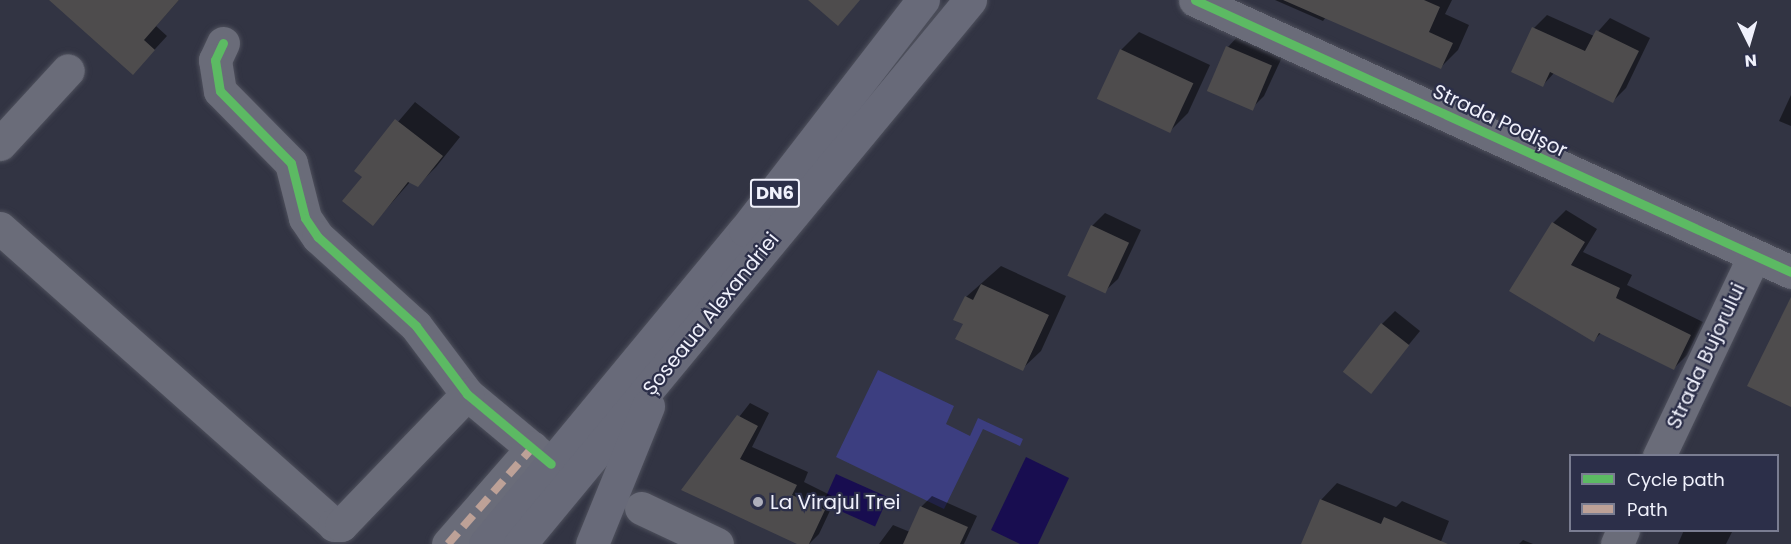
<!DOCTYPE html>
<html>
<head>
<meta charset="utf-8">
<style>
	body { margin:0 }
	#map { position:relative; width:1791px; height:544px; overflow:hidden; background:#323443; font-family:Poppins,sans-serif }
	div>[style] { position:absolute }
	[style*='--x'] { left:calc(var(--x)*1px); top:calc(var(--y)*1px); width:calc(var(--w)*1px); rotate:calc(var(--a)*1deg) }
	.green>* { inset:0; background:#3c3e80 }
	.water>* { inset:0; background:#180d50; transform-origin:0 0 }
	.shadow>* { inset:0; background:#0007 }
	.building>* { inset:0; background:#4e4c4d; transform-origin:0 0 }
	.roads { filter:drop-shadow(0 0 2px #4e505c) drop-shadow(0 0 2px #4e505c) }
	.minor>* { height:33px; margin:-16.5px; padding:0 16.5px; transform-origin:16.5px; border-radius:16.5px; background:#6a6c79 }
	.highway>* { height:33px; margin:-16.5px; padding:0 16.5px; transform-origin:16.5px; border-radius:16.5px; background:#686a79 }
	.quiet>* { height:8px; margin-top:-4px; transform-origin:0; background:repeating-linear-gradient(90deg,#bda197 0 15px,transparent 0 23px) }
	.cycleway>* { height:9px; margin:-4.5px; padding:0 4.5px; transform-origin:4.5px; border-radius:4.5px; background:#5cba63 }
	.dots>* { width:16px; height:16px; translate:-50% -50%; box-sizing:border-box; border:3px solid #2c2f49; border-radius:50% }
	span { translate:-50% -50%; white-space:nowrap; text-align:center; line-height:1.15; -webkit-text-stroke:4.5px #2c2f49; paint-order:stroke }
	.shield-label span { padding:2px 4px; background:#2c2f49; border:2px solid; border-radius:4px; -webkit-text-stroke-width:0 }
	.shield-label { font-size:18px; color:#f0f1fc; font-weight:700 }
	.street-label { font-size:20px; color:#f0f1fc }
	.poi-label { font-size:20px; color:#f0f1fc }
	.left { translate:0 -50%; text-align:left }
	.legend { position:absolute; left:1569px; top:454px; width:210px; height:78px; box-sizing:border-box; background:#2c2f49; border:2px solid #7a7d91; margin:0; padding:8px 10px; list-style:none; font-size:18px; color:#f0f1fc }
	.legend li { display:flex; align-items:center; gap:12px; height:30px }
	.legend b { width:30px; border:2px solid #7a7d91 }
	.north { position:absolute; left:1719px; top:12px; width:60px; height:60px; -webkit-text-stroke:4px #2c2f49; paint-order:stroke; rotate:175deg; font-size:16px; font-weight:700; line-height:24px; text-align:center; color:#f0f1fc }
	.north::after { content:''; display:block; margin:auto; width:21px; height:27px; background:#f0f1fc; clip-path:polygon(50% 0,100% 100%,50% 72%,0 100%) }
</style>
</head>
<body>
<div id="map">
	<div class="green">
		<i style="clip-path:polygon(878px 370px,954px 406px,946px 424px,970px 436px,978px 418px,1023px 439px,1020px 446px,983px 429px,944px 509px,836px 457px)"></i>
	</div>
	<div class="water">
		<i style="clip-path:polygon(1026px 457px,1069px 478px,1038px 544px,1020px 544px,991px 530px)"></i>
		<i style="left:836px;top:474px;width:57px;height:32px;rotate:24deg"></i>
	</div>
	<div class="shadow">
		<i style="clip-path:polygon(71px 0,179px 0,156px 26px,167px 36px,145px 60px)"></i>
		<i style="clip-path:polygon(1275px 0,1452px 0,1445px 14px,1469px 25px,1458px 50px,1440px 68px,1326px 17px,1323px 21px)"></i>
		<i style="clip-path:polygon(1547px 15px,1594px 36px,1610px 18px,1650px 38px,1626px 88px,1613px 101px,1555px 72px,1543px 85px,1513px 71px,1534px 28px)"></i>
		<i style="clip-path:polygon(1139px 32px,1210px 65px,1188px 113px,1170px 131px,1121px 50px)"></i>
		<i style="clip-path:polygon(1240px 34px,1284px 53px,1264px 96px,1251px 109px,1228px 47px)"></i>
		<i style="clip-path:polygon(1791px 95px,1791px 126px,1779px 121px)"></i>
		<i style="clip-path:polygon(415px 102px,460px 137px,436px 167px,418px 185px,410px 182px,373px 224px,364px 177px,356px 171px)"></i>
		<i style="clip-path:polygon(1566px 210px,1597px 229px,1583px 252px,1632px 275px,1627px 285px,1703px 322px,1687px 355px,1674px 368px,1602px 332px,1594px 340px,1553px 223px)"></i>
		<i style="clip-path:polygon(1105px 213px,1141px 230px,1118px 279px,1105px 291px,1092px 226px)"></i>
		<i style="clip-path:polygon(1001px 266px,1066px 296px,1041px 351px,1022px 369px,966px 297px)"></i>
		<i style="clip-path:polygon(1395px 311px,1420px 331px,1371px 391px,1382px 324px)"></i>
		<i style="clip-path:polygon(750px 403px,769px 413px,752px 447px,808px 472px,804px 482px,836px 498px,819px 534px,809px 544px,800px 544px,683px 489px)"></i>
		<i style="clip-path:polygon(1337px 483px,1396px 507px,1402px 501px,1449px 521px,1440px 544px,1303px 544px,1321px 500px)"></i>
		<i style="clip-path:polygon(932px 496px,977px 516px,964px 544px,879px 544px,893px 525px,910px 532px,922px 506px)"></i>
		<i style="clip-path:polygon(1684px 530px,1733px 530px,1726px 544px,1678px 544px)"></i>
		<i style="clip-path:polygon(1523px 540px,1533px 544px,1519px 544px)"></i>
	</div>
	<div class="building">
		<i style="clip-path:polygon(49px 0,179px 0,144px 40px,155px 50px,133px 75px)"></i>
		<i style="clip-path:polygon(808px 0,860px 0,838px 26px)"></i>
		<i style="clip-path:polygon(1283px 0,1424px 0,1440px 7px,1429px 32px,1453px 43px,1441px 69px)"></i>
		<i style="clip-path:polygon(1532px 27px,1585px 51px,1596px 30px,1639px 51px,1613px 103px,1550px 72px,1543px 87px,1511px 72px)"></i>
		<i style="left:1226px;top:46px;width:50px;height:49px;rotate:23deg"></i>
		<i style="left:1120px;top:49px;width:81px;height:55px;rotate:25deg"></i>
		<i style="clip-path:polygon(395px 119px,443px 156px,418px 187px,408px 182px,373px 226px,342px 201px,362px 177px,354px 171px)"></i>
		<i style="clip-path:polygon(1552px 222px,1585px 242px,1571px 265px,1620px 288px,1616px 298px,1691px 335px,1674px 370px,1599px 333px,1594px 342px,1509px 291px)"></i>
		<i style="left:1091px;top:225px;width:42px;height:56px;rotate:25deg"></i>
		<i style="clip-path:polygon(981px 284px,1049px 315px,1023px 371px,955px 339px,963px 324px,953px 320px,965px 296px,973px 300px)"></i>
		<i style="clip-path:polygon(1791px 297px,1791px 407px,1747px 386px)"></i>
		<i style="left:1381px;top:323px;width:36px;height:62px;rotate:38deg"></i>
		<i style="clip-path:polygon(737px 415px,758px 426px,740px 459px,797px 485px,792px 495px,825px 510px,809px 544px,797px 544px,681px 490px)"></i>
		<i style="clip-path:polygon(1320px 499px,1381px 524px,1384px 517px,1448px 544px,1301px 544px)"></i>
		<i style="clip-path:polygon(920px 506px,968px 527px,960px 544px,903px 544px)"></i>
	</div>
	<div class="roads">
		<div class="minor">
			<i style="--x:1195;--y:0;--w:655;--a:24.53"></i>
			<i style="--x:223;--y:43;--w:19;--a:115"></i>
			<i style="--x:215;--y:60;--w:31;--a:81"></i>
			<i style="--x:220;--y:91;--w:101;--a:45.4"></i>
			<i style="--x:291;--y:163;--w:57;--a:75.7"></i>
			<i style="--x:305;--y:218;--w:23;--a:56"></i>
			<i style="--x:318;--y:237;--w:132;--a:42.2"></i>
			<i style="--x:416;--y:326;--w:85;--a:53.1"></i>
			<i style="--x:467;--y:394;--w:109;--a:39.8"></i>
			<i style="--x:0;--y:144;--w:100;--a:-47.4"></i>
			<i style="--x:0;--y:228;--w:447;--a:41.6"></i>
			<i style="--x:334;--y:525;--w:7;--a:0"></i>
			<i style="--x:341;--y:525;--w:182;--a:-46.1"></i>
			<i style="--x:1659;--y:456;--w:221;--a:-64.6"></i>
			<i style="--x:641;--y:508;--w:84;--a:25.3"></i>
			<i style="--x:448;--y:544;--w:128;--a:-48.8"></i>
			<i style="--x:1617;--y:544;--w:15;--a:-67"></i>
		</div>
		<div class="highway">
			<i style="--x:485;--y:544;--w:408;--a:-50.4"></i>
			<i style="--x:745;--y:230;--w:291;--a:-52.3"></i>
			<i style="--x:520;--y:544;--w:706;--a:-50.4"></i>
			<i style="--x:592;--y:544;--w:149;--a:-67.9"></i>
		</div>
	</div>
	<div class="quiet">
		<i style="--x:448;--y:544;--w:128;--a:-48.8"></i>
	</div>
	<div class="cycleway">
		<i style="--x:1195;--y:0;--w:655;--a:24.53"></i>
		<i style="--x:223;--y:43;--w:19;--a:115"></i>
		<i style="--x:215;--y:60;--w:31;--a:81"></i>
		<i style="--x:220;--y:91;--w:101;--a:45.4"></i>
		<i style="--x:291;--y:163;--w:57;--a:75.7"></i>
		<i style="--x:305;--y:218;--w:23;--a:56"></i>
		<i style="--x:318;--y:237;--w:132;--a:42.2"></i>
		<i style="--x:416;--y:326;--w:85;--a:53.1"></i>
		<i style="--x:467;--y:394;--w:109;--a:39.8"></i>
	</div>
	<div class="dots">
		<i style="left:758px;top:502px;background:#aeafbb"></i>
	</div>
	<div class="shield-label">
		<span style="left:775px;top:193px">DN6</span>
	</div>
	<div class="street-label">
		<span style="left:1500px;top:121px;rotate:25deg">Strada Podișor</span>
		<span style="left:711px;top:314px;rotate:-51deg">Șoseaua Alexandriei</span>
		<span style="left:1706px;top:356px;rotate:-65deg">Strada Bujorului</span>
	</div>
	<div class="poi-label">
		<span class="left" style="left:770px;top:502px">La Virajul Trei</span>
	</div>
	<ul class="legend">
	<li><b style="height:8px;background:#5cba63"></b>Cycle path</li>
	<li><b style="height:8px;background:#bda197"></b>Path</li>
	</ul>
	<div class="north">N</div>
</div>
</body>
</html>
